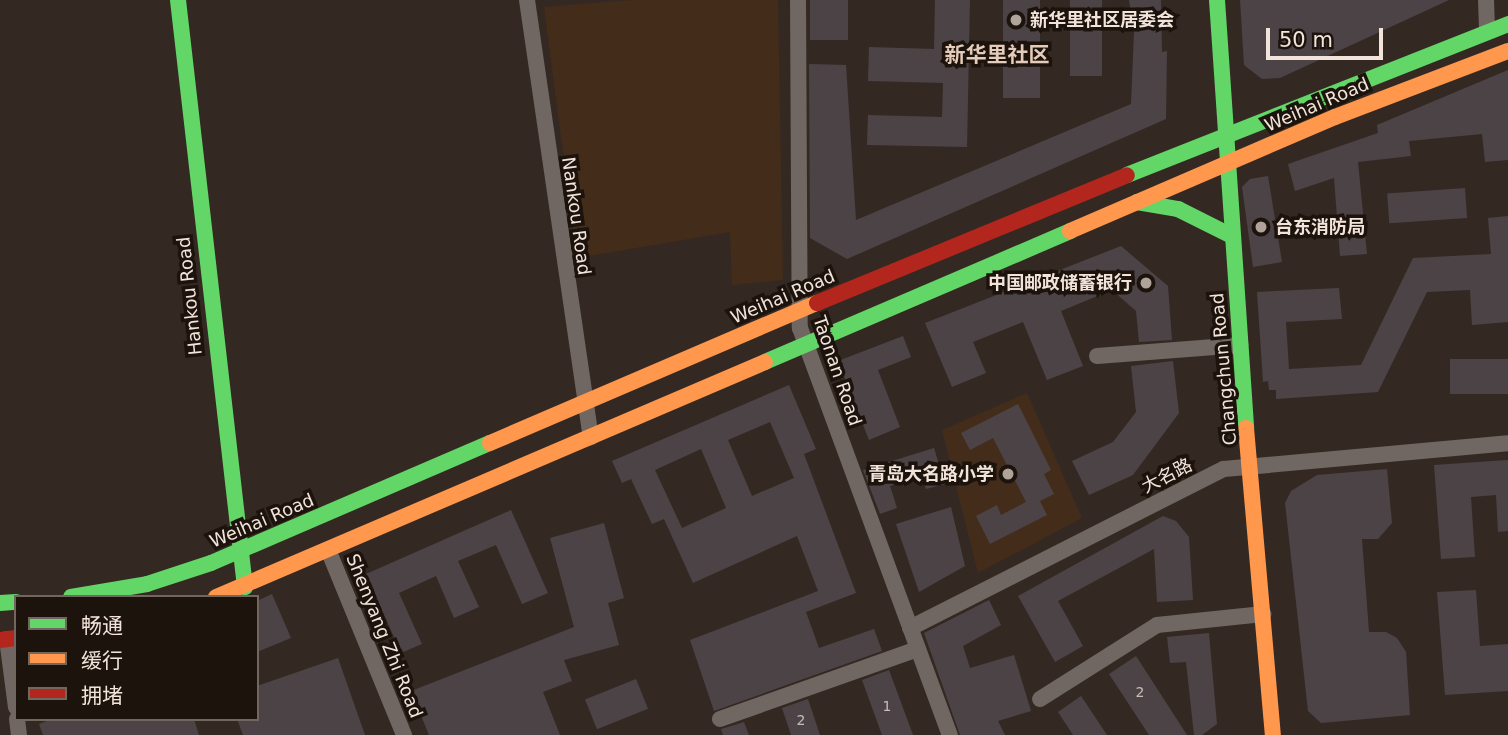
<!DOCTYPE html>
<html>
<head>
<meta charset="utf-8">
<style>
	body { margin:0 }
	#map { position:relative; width:1508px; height:735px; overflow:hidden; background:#342922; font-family:"DejaVu Sans","Noto Sans SC",sans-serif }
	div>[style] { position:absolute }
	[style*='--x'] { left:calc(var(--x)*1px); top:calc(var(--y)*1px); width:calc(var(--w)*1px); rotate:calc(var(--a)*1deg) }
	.built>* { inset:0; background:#432c1a }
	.building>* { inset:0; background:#4c4347; transform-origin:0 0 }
	.street>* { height:16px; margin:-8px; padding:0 8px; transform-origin:8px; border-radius:8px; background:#706762 }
	.fast>* { height:16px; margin:-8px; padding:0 8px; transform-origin:8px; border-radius:8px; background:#63d668 }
	.slow>* { height:16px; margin:-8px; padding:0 8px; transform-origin:8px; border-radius:8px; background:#ff974d }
	.jam>* { height:16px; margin:-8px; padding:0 8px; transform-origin:8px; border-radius:8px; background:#b3261e }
	.dots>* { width:19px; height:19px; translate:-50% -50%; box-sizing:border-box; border:4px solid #1c130d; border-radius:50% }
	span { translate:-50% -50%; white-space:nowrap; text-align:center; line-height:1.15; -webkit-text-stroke:7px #1c130d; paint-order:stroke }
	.number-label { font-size:14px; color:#c8bcb6 }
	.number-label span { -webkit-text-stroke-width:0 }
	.poi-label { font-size:18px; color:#f2e4db; font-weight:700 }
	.left { translate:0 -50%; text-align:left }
	.right { translate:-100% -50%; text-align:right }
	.street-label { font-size:18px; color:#f2e4db }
	.quarter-label { font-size:21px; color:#e5cbb9; font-weight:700 }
	.legend { position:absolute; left:14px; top:595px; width:245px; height:126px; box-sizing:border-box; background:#1c130d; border:2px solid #72675f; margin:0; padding:9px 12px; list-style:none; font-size:21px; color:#f2e4db }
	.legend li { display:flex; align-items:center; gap:14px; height:35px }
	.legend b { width:35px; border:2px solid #72675f }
	.scale { position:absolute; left:1266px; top:28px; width:117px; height:32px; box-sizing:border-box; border:4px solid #f2e4db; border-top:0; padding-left:9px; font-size:21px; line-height:24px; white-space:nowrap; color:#f2e4db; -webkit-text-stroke:5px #1c130d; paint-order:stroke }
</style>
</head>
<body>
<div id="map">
	<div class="built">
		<i style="clip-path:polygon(633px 0,778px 0,783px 280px,732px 285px,730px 232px,577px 258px,544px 7px)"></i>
		<i style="clip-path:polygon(1027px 393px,1082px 518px,978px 573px,942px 430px)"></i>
	</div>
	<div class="building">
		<i style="left:810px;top:0;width:38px;height:40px"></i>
		<i style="clip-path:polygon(935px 0,970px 0,967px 147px,867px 145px,868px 115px,942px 117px,943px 83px,868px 81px,869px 47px,934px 49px)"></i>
		<i style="left:1003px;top:0;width:37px;height:98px"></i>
		<i style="left:1070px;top:0;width:32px;height:76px"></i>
		<i style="clip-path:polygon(1129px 0,1161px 0,1162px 52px,1167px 51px,1166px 119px,847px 259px,810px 238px,809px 64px,846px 65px,856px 220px,1131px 104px,1134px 32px)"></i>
		<i style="clip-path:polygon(1240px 0,1449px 0,1280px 78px,1262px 79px,1244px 65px)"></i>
		<i style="clip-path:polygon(1508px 70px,1508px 160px,1485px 162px,1482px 134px,1409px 141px,1411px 156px,1358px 162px,1367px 254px,1340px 256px,1334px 178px,1295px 191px,1288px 164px,1378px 133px,1377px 125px)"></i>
		<i style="clip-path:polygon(1268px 176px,1282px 262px,1253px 267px,1242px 187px,1250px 179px)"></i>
		<i style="left:1465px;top:188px;width:30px;height:78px;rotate:86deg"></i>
		<i style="clip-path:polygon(1508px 216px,1508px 322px,1472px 325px,1470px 290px,1427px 292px,1378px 392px,1276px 399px,1276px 390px,1269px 390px,1268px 381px,1263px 382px,1257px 292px,1339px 288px,1342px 319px,1286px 322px,1289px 369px,1361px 365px,1413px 258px,1491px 254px,1488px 218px)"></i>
		<i style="clip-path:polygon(1121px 246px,1168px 286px,1172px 340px,1139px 342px,1136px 311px,1112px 290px,1061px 311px,1083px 366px,1047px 380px,1023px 322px,973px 342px,986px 373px,952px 387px,925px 323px)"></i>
		<i style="clip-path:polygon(903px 336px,911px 357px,878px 370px,900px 427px,869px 440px,838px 361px)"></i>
		<i style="left:1508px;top:359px;width:35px;height:58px;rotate:90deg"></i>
		<i style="clip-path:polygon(1173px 361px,1179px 413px,1133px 475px,1089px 495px,1072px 461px,1113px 442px,1136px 412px,1131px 366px)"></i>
		<i style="clip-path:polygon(evenodd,789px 385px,816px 449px,804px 454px,856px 593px,806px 612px,819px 648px,874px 629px,882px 651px,714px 711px,690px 640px,818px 591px,797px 536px,693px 583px,664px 519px,652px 524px,631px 479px,622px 483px,612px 461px,789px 385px,770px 422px,794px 478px,752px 496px,728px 440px,770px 422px,789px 385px,701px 449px,726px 508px,682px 528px,655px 470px,701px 449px)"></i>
		<i style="clip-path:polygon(1018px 404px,1051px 470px,1044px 474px,1054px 494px,1040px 501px,1047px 515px,990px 544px,976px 516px,997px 505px,1001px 515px,1026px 502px,993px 438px,970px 450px,961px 433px)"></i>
		<i style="clip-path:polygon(934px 448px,945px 484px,926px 489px,921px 476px,890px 486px,897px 508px,880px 514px,863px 470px)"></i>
		<i style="clip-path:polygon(1508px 460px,1508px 531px,1498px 532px,1496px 495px,1471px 497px,1475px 557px,1441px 559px,1434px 465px)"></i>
		<i style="clip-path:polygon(1387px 469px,1392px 523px,1378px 539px,1362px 539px,1369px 632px,1386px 632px,1397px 638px,1406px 652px,1410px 715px,1321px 723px,1308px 711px,1285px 503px,1291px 491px,1317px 475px)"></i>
		<i style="clip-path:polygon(951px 507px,965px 566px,919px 592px,896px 524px)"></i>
		<i style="clip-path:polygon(511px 510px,548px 593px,522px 604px,496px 545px,458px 561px,479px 607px,454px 618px,436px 576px,399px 593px,422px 644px,401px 653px,366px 574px)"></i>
		<i style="clip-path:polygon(1163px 516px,1176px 521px,1189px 537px,1193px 600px,1157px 602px,1154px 549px,1058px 601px,1083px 646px,1055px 662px,1018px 596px)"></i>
		<i style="clip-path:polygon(604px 523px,624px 598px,608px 603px,619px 645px,564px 660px,572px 681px,543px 692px,560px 735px,429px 735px,411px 691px,574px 627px,550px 538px)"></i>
		<i style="clip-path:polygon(1476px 590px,1480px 646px,1508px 644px,1508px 691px,1445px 695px,1437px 592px)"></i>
		<i style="clip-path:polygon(272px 594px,291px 638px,257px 652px,257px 601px)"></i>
		<i style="clip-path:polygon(989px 600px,1001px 625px,963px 646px,970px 668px,1014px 655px,1031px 711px,998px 721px,1005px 735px,960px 735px,924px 633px)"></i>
		<i style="clip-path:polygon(1209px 633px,1217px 724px,1202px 735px,1194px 735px,1186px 662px,1170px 663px,1167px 637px)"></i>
		<i style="clip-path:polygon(1136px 656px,1187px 735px,1149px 735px,1109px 674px)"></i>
		<i style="clip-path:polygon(338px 658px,365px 735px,243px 735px,237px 719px,257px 719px,257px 686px)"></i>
		<i style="clip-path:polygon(889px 670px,913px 735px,882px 735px,862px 680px)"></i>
		<i style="left:636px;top:679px;width:32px;height:55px;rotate:68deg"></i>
		<i style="clip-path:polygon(1081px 696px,1107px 735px,1073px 735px,1058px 712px)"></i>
		<i style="clip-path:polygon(808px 699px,820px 735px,791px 735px,782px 708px)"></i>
		<i style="clip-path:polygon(52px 719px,194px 719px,199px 735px,43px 735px,39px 724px)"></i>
		<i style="clip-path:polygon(744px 722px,749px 735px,723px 735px,721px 729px)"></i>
	</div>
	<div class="street">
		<i style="--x:527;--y:0;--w:442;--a:81.7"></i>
		<i style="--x:798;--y:0;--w:328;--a:89.7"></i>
		<i style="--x:800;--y:328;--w:434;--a:69.8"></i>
		<i style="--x:1486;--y:0;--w:30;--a:88"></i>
		<i style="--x:1097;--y:356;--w:144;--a:-4.4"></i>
		<i style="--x:329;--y:552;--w:198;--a:67.7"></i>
		<i style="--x:910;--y:628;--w:352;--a:-26.9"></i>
		<i style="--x:1224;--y:469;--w:285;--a:-5.2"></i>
		<i style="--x:7;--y:639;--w:69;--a:82.5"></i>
		<i style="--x:1040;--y:699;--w:138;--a:-32.3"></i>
		<i style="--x:1157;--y:625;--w:107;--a:-5.9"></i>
		<i style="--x:17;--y:719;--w:16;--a:83"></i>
		<i style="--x:720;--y:719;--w:210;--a:-19.5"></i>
	</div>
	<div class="fast">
		<i style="--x:178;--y:0;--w:591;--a:83.49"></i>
		<i style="--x:1217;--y:0;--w:429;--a:86.1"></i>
		<i style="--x:1127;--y:175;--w:410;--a:-21.6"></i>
		<i style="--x:1137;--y:202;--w:42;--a:9.7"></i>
		<i style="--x:1178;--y:209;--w:60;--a:26.6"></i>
		<i style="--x:765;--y:362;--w:332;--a:-23.2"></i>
		<i style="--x:71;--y:597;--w:77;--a:-9.7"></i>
		<i style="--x:147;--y:584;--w:67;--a:-18.2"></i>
		<i style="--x:211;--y:563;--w:304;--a:-23.3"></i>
		<i style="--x:0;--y:603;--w:16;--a:-4"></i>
	</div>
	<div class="slow">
		<i style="--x:1070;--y:231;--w:288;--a:-23.3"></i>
		<i style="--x:1335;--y:117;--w:185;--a:-20.9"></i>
		<i style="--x:1246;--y:428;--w:308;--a:85"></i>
		<i style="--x:490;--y:443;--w:356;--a:-23.2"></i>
		<i style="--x:216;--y:597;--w:597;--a:-23.17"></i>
	</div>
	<div class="jam">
		<i style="--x:817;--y:303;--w:335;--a:-22.4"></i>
		<i style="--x:0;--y:640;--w:16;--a:-7"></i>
	</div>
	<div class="dots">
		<i style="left:1016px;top:20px;background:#b0a39a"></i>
		<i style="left:1261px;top:227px;background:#b0a39a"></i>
		<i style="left:1146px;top:283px;background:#b0a39a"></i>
		<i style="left:1008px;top:474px;background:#b0a39a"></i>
	</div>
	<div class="number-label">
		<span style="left:1140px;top:692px">2</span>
		<span style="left:887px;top:706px">1</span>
		<span style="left:801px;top:720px">2</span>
	</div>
	<div class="poi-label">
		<span class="left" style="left:1030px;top:20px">新华里社区居委会</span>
		<span class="left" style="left:1275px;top:227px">台东消防局</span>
		<span class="right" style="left:1132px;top:283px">中国邮政储蓄银行</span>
		<span class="right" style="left:994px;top:474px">青岛大名路小学</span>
	</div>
	<div class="street-label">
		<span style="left:1317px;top:105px;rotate:-23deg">Weihai Road</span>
		<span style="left:576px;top:216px;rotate:82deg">Nankou Road</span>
		<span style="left:190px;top:296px;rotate:-96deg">Hankou Road</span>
		<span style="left:783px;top:297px;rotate:-23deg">Weihai Road</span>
		<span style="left:1224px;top:369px;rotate:-95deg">Changchun Road</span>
		<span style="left:837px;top:371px;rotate:71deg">Taonan Road</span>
		<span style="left:1167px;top:476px;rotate:-27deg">大名路</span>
		<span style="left:262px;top:521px;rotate:-23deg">Weihai Road</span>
		<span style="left:384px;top:636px;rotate:68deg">Shenyang Zhi Road</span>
	</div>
	<div class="quarter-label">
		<span style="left:997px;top:55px">新华里社区</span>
	</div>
	<ul class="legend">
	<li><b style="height:9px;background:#63d668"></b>畅通</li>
	<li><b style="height:9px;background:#ff974d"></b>缓行</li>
	<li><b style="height:9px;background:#b3261e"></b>拥堵</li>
	</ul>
	<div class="scale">50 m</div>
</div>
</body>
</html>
